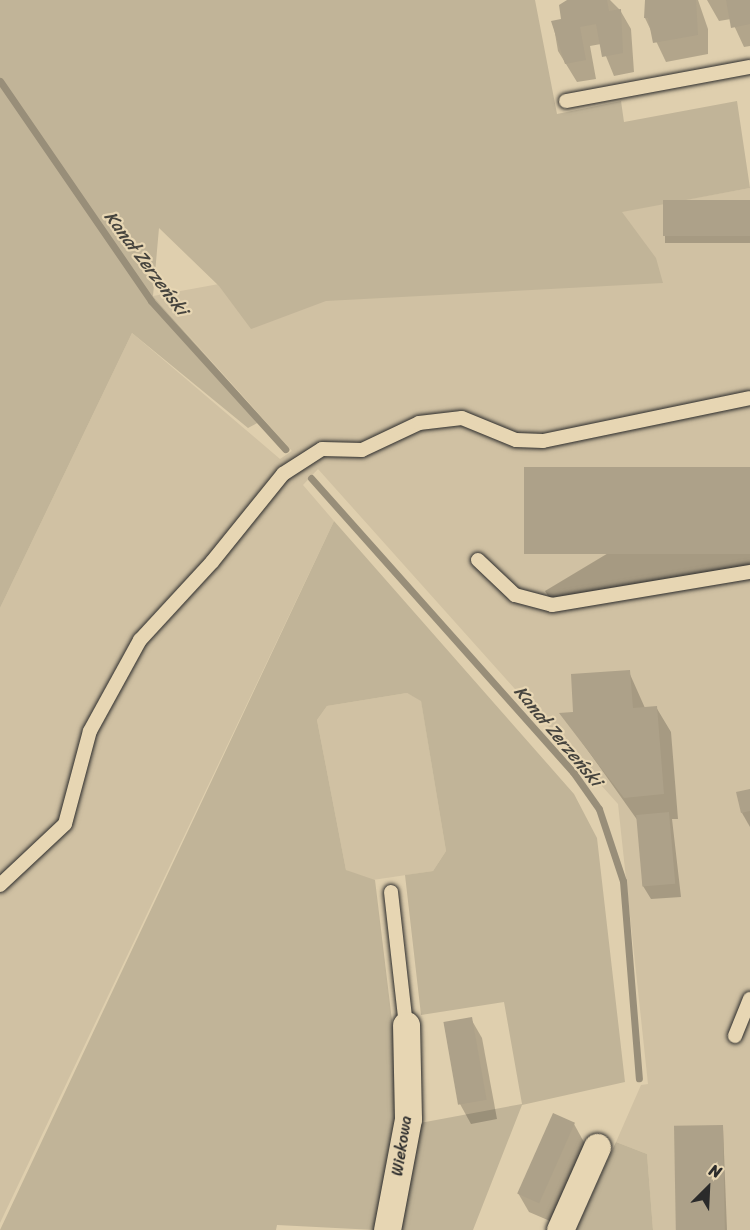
<!DOCTYPE html>
<html>
<head>
<meta charset="utf-8">
<style>
	body { margin:0 }
	#map { position:relative; width:750px; height:1230px; overflow:hidden; background:#dfcfae; font-family:Sriracha,sans-serif }
	div>[style] { position:absolute }
	[style*='--x'] { left:calc(var(--x)*1px); top:calc(var(--y)*1px); width:calc(var(--w)*1px); rotate:calc(var(--a)*1deg) }
	.built>* { inset:0; background:#d0c1a3 }
	.green>* { inset:0; background:#c1b498 }
	.shadow>* { inset:0; background:#0003; transform-origin:0 0 }
	.stream>* { height:7px; margin:-3.5px; padding:0 3.5px; transform-origin:3.5px; border-radius:3.5px; background:#988e79 }
	.building>* { inset:0; background:#ada189; transform-origin:0 0 }
	.roads { filter:drop-shadow(0 0 2px #2b2b2b) drop-shadow(0 0 2px #2b2b2b) }
	.service>* { height:14px; margin:-7px; padding:0 7px; transform-origin:7px; border-radius:7px; background:#e7d6b3 }
	.minor>* { height:27px; margin:-13.5px; padding:0 13.5px; transform-origin:13.5px; border-radius:13.5px; background:#e7d6b3 }
	span { translate:-50% -50%; white-space:nowrap; text-align:center; line-height:1.15; -webkit-text-stroke:4.5px #e7d6b3; paint-order:stroke }
	.street-label { font-size:16px; color:#2b2b2b }
	.water-label { font-size:18px; color:#46443e; font-style:italic }
	.north { position:absolute; left:678px; top:1158px; width:60px; height:60px; -webkit-text-stroke:4px #e7d6b3; paint-order:stroke; rotate:24deg; font-size:16px; font-weight:700; line-height:24px; text-align:center; color:#2b2b2b }
	.north::after { content:''; display:block; margin:auto; width:21px; height:27px; background:#2b2b2b; clip-path:polygon(50% 0,100% 100%,50% 72%,0 100%) }
</style>
</head>
<body>
<div id="map">
	<div class="built">
		<i style="clip-path:polygon(750px 188px,750px 1230px,653px 1230px,647px 1154px,616px 1142px,641px 1085px,648px 1084px,618px 804px,318px 469px,303px 485px,334px 521px,0 1223px,0 608px,132px 333px,280px 459px,292px 451px,153px 296px)"></i>
		<i style="clip-path:polygon(407px 693px,421px 700px,446px 851px,433px 871px,366px 881px,346px 870px,317px 720px,327px 706px)"></i>
	</div>
	<div class="green">
		<i style="clip-path:polygon(0 0,535px 0,557px 114px,621px 101px,624px 122px,737px 101px,750px 188px,622px 212px,656px 258px,663px 283px,326px 301px,251px 329px,219px 286px,159px 228px,153px 296px,263px 420px,248px 428px,132px 333px,0 608px)"></i>
		<i style="clip-path:polygon(334px 521px,574px 794px,597px 838px,625px 1082px,522px 1105px,473px 1230px,401px 1230px,420px 1123px,522px 1104px,504px 1002px,421px 1015px,405px 875px,433px 871px,446px 851px,421px 701px,407px 693px,327px 706px,317px 720px,346px 870px,375px 880px,394px 1037px,397px 1123px,375px 1230px,277px 1225px,276px 1230px,0 1230px)"></i>
		<i style="clip-path:polygon(616px 1142px,647px 1154px,653px 1230px,576px 1230px)"></i>
	</div>
	<div class="shadow">
		<i style="clip-path:polygon(569px 0,610px 0,620px 10px,631px 29px,634px 72px,614px 76px,601px 44px,590px 46px,596px 79px,577px 82px,558px 51px,553px 22px,563px 21px)"></i>
		<i style="clip-path:polygon(645px 0,698px 0,708px 29px,708px 54px,666px 62px,645px 18px)"></i>
		<i style="clip-path:polygon(750px 0,750px 46px,744px 47px,731px 19px,719px 21px,707px 0)"></i>
		<i style="left:750px;top:204px;width:39px;height:85px;rotate:90deg"></i>
		<i style="clip-path:polygon(750px 468px,750px 568px,553px 604px,545px 591px)"></i>
		<i style="clip-path:polygon(629px 672px,645px 708px,656px 707px,671px 732px,678px 819px,672px 819px,681px 897px,651px 899px,643px 886px,638px 821px,562px 714px,575px 714px)"></i>
		<i style="clip-path:polygon(750px 791px,750px 827px,742px 813px)"></i>
		<i style="clip-path:polygon(471px 1019px,482px 1038px,497px 1119px,471px 1124px,460px 1104px)"></i>
		<i style="clip-path:polygon(574px 1124px,585px 1144px,550px 1221px,529px 1212px,518px 1193px)"></i>
		<i style="clip-path:polygon(723px 1127px,727px 1230px,677px 1230px)"></i>
	</div>
	<div class="stream">
		<i style="--x:0;--y:81;--w:267;--a:55.5"></i>
		<i style="--x:151;--y:301;--w:200;--a:47.8"></i>
		<i style="--x:311;--y:478;--w:394;--a:48.3"></i>
		<i style="--x:573;--y:772;--w:45;--a:54.9"></i>
		<i style="--x:599;--y:809;--w:76;--a:71.6"></i>
		<i style="--x:623;--y:881;--w:198;--a:85.4"></i>
	</div>
	<div class="building">
		<i style="clip-path:polygon(567px 0,607px 0,609px 11px,621px 9px,623px 53px,602px 57px,596px 24px,580px 27px,586px 60px,565px 64px,551px 21px,561px 19px,559px 5px)"></i>
		<i style="clip-path:polygon(645px 0,696px 0,698px 35px,653px 43px,648px 18px,644px 18px)"></i>
		<i style="clip-path:polygon(726px 0,750px 0,750px 24px,731px 28px)"></i>
		<i style="left:750px;top:200px;width:36px;height:87px;rotate:90deg"></i>
		<i style="left:750px;top:467px;width:87px;height:226px;rotate:90deg"></i>
		<i style="clip-path:polygon(630px 670px,633px 708px,657px 706px,664px 794px,624px 798px,559px 713px,573px 712px,571px 674px)"></i>
		<i style="clip-path:polygon(750px 789px,750px 811px,741px 813px,736px 792px)"></i>
		<i style="left:669px;top:812px;width:72px;height:33px;rotate:85deg"></i>
		<i style="left:472px;top:1017px;width:84px;height:29px;rotate:80deg"></i>
		<i style="left:553px;top:1113px;width:24px;height:88px;rotate:24deg"></i>
		<i style="left:723px;top:1125px;width:105px;height:49px;rotate:89deg"></i>
	</div>
	<div class="roads">
		<div class="service">
			<i style="--x:566;--y:101;--w:187;--a:-10.5"></i>
			<i style="--x:478;--y:560;--w:51;--a:43.4"></i>
			<i style="--x:515;--y:595;--w:38;--a:15"></i>
			<i style="--x:552;--y:605;--w:201;--a:-9.5"></i>
			<i style="--x:0;--y:885;--w:89;--a:-43.2"></i>
			<i style="--x:65;--y:824;--w:96;--a:-75"></i>
			<i style="--x:90;--y:731;--w:104;--a:-61.2"></i>
			<i style="--x:140;--y:640;--w:106;--a:-47.3"></i>
			<i style="--x:212;--y:562;--w:113;--a:-51.1"></i>
			<i style="--x:283;--y:474;--w:46;--a:-32.7"></i>
			<i style="--x:322;--y:449;--w:40;--a:1.4"></i>
			<i style="--x:362;--y:450;--w:63;--a:-25.3"></i>
			<i style="--x:419;--y:423;--w:43;--a:-6.6"></i>
			<i style="--x:462;--y:418;--w:58;--a:22.2"></i>
			<i style="--x:516;--y:440;--w:27;--a:2"></i>
			<i style="--x:543;--y:441;--w:211;--a:-11.7"></i>
			<i style="--x:391;--y:892;--w:134;--a:83.6"></i>
			<i style="--x:735;--y:1036;--w:40;--a:-68"></i>
		</div>
		<div class="minor">
			<i style="--x:387;--y:1230;--w:113;--a:-79.3"></i>
			<i style="--x:408;--y:1119;--w:94;--a:-91.2"></i>
			<i style="--x:560;--y:1230;--w:91;--a:-66"></i>
		</div>
	</div>
	<div class="street-label">
		<span style="left:402px;top:1146px;rotate:-81deg">Wiekowa</span>
	</div>
	<div class="water-label">
		<span style="left:146px;top:263px;rotate:53deg">Kanał Zerzeński</span>
		<span style="left:558px;top:736px;rotate:50deg">Kanał Zerzeński</span>
	</div>
	<div class="north">N</div>
</div>
</body>
</html>
